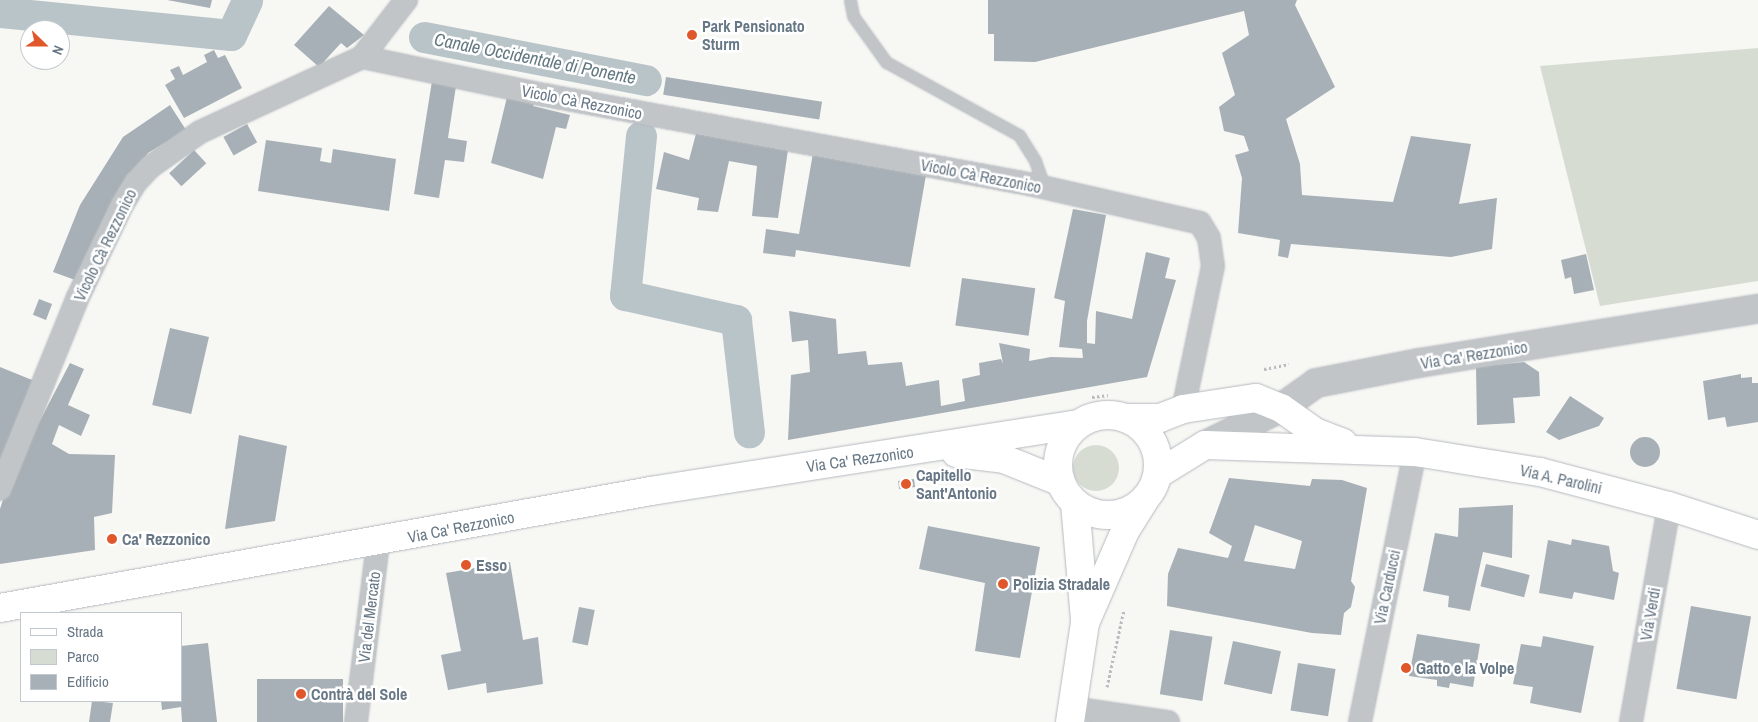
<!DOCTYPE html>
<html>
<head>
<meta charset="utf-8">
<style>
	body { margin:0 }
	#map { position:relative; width:1758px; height:722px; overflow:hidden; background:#f7f7f4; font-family:"Archivo Narrow",sans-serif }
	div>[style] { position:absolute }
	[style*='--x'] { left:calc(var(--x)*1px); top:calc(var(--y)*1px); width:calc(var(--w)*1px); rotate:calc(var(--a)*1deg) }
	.green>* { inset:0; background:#d7dcd3 }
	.round { border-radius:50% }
	.canal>* { height:31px; margin:-15.5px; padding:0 15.5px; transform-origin:15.5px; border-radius:15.5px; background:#b9c4c9 }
	.building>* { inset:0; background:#a7b0b6; transform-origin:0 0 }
	.path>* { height:3px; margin-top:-1.5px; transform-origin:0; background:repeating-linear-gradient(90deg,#b9bcbf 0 2.5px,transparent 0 5px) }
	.roads { filter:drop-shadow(0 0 1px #b5babf) drop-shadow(0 0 1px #b5babf) }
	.service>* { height:11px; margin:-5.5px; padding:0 5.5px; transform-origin:5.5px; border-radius:5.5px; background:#c1c5c8 }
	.minor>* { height:22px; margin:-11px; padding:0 11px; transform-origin:11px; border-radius:11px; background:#c1c5c8 }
	.tertiary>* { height:28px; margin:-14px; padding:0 14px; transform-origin:14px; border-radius:14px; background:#c1c5c8 }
	.secondary>* { height:28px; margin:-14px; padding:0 14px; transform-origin:14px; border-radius:14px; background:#fff }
	.secondary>.ring { margin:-14px; padding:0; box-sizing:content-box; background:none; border:28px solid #fff; border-radius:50% }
	.dots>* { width:14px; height:14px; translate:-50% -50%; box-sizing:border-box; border:2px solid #fff; border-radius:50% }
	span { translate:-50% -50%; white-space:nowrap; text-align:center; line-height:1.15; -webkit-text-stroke:5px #fff; paint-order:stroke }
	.poi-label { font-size:16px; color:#677785; font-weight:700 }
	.left { translate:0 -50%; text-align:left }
	.street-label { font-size:16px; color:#677785 }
	.water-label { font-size:18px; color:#637881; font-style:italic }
	.legend { position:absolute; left:20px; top:612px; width:162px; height:90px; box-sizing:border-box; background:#fff; border:1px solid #c2c9ce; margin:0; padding:6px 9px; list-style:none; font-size:15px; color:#677785 }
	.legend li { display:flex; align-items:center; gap:10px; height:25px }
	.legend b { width:25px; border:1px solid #c2c9ce }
	.north { position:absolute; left:20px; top:20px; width:50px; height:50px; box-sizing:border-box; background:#fff; border:1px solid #c2c9ce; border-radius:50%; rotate:112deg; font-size:14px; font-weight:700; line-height:20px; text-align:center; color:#677785 }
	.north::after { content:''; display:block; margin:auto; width:18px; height:22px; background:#e0572b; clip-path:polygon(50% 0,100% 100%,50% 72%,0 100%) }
</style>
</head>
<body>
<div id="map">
	<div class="green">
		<i style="clip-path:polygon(1758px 48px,1758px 281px,1600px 306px,1540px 66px)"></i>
		<i class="round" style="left:1073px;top:445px;width:46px;height:46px"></i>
	</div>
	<div class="canal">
		<i style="--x:0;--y:12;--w:232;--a:5.7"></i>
		<i style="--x:231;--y:35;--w:38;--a:-65"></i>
		<i style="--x:424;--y:37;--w:226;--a:11"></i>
		<i style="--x:641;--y:136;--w:160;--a:95.7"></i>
		<i style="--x:625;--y:295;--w:114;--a:12.7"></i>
		<i style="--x:736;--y:320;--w:113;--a:83.4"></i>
	</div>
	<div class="building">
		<i style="clip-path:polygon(167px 0,212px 0,210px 8px)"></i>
		<i style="clip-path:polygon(988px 0,1297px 0,1295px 5px,1335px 87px,1286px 119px,1300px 164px,1302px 195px,1393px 202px,1411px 136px,1471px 144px,1459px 204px,1497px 198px,1492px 249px,1451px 257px,1291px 244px,1288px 258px,1278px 256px,1280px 240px,1238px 233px,1242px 178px,1235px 155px,1249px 151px,1244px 136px,1224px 131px,1219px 107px,1235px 95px,1222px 53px,1249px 35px,1244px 11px,1035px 62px,994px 61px,994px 34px,988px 34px)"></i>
		<i style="clip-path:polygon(329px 6px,364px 35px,347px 48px,341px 43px,319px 67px,294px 45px)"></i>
		<i style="clip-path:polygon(214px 50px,218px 58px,225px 55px,242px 88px,184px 118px,165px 85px,175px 79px,170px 70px,179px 66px,183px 75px,207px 62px,204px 55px)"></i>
		<i style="left:666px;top:77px;width:158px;height:18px;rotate:9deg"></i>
		<i style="clip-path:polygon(432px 81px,456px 86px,448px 138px,467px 141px,464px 162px,445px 160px,439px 198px,414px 194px)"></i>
		<i style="clip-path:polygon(507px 97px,535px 101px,533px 106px,570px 115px,566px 129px,556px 127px,543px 179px,491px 163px)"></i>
		<i style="clip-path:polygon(170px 105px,186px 130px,148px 153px,108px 212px,78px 281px,53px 272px,80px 205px,123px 137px)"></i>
		<i style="left:247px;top:124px;width:21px;height:27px;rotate:61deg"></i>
		<i style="clip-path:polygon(697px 130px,788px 150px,778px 218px,752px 216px,757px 166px,729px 161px,718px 212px,697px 210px,699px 198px,656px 189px,664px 152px,689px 160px)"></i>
		<i style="clip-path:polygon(266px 140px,322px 148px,320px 161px,331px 163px,333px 149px,396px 159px,389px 211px,258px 191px)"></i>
		<i style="left:194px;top:150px;width:18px;height:34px;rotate:47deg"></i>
		<i style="clip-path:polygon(813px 153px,926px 175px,910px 267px,796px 250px,795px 257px,763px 253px,766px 229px,799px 234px)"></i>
		<i style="clip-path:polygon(1073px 209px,1106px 215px,1087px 321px,1087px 343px,1095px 344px,1096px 311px,1132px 319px,1146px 252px,1170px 258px,1165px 278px,1176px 280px,1147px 377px,788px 440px,791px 375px,810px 372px,808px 340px,792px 342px,789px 311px,836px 319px,838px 354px,866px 351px,868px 365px,902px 362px,906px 386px,939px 380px,941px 406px,965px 401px,962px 379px,980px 375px,979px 363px,1001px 359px,1003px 364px,999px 343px,1030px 349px,1029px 361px,1051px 357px,1083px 358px,1082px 349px,1059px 347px,1065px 301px,1054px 298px)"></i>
		<i style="clip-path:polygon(1586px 254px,1594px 290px,1574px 294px,1571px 277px,1565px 279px,1561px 260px)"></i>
		<i style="left:962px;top:278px;width:74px;height:48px;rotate:8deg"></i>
		<i style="left:39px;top:299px;width:14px;height:17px;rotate:21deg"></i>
		<i style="left:170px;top:328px;width:40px;height:79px;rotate:13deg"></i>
		<i style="clip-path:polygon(1524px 362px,1539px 372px,1540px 396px,1513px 398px,1515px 423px,1477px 425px,1476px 367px)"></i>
		<i style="clip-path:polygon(70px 363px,84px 369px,68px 405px,90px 415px,81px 436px,59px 425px,52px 444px,69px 454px,115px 455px,112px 513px,94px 517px,95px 550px,0 564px,0 509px,10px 478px)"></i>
		<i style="clip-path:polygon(0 367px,37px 382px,0 472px)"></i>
		<i style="clip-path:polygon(1741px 374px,1741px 378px,1752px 377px,1752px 383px,1758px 383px,1758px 422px,1727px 427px,1725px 417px,1708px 420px,1703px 381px)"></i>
		<i style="clip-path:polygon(1570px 396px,1604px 418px,1599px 426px,1559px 440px,1546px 432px)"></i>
		<i style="clip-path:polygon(239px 435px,287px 446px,275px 521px,225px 529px)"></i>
		<i class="round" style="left:1630px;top:437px;width:30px;height:30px"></i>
		<i style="clip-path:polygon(evenodd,1229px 478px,1310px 486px,1312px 479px,1342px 480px,1367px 488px,1351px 581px,1355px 587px,1351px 607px,1344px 613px,1341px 635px,1312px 633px,1167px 606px,1168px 574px,1178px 548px,1228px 558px,1232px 546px,1209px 533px,1229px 478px,1255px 525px,1302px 541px,1295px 569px,1244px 561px,1255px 525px)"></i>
		<i style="left:914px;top:479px;width:8px;height:16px;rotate:83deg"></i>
		<i style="clip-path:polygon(1513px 505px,1512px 558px,1483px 552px,1470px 611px,1448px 607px,1449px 596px,1423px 591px,1435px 533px,1458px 537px,1459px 508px)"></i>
		<i style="clip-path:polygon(928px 526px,1040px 547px,1020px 658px,975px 651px,985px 583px,919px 569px)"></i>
		<i style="clip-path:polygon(1572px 539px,1609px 546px,1613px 571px,1619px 573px,1614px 600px,1574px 592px,1572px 599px,1539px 593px,1548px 540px,1571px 545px)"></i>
		<i style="clip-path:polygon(510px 562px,523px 640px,538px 637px,543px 684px,487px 693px,486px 683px,448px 690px,441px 655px,461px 651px,446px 573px)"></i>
		<i style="left:1486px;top:564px;width:45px;height:23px;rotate:14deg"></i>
		<i style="left:1691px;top:606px;width:61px;height:84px;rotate:10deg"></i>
		<i style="left:579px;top:607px;width:16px;height:36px;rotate:11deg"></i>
		<i style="left:1170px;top:630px;width:43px;height:65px;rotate:9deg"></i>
		<i style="clip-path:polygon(1417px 634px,1480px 644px,1473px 687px,1450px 683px,1449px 688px,1437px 686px,1437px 680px,1409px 676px)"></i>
		<i style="clip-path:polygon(1543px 636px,1594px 646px,1581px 713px,1530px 703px,1533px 687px,1513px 684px,1521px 644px,1541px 647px)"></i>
		<i style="left:1233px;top:641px;width:49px;height:44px;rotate:12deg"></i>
		<i style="clip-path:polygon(208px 643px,217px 722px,182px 722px,181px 707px,162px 710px,161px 701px,181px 701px,181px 646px)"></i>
		<i style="left:1298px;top:663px;width:38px;height:48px;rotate:9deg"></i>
		<i style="left:257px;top:679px;width:86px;height:43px"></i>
		<i style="clip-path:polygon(92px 701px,113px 703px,110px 722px,89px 722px)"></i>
	</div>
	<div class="path">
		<i style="--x:1264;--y:369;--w:25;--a:-11"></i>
		<i style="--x:1092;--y:397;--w:16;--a:-7"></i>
		<i style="--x:1107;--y:687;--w:79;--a:-77.6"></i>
	</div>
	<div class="roads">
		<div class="service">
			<i style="--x:850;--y:0;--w:16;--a:79"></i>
			<i style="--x:853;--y:16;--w:57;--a:54.3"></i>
			<i style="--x:886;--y:62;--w:152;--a:28.8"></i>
			<i style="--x:1019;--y:135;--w:31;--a:58"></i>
			<i style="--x:1035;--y:161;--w:29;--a:70"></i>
		</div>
		<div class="minor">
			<i style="--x:362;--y:57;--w:72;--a:-52.3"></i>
			<i style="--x:0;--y:489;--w:205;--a:-67.9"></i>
			<i style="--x:77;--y:299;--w:104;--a:-64.4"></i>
			<i style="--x:122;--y:205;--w:27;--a:-59"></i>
			<i style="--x:136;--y:182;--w:21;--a:-47"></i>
			<i style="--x:150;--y:167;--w:61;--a:-35"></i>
			<i style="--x:200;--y:132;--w:179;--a:-24.8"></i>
			<i style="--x:362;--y:57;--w:176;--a:11.8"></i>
			<i style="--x:534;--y:93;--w:503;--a:10.42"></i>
			<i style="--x:1029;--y:184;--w:175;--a:12.8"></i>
			<i style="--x:1200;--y:223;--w:17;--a:59"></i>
			<i style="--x:1209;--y:238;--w:28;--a:82"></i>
			<i style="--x:1213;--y:266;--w:146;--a:101.8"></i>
			<i style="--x:1072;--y:708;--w:97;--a:8.3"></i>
			<i style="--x:356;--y:722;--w:181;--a:-83"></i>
			<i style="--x:1360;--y:722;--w:276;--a:-78.5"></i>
			<i style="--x:1631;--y:722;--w:219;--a:-80"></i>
		</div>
		<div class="tertiary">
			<i style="--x:1205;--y:445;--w:85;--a:-26"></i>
			<i style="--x:1281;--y:408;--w:43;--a:-35.5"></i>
			<i style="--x:1316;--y:383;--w:105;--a:-11"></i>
			<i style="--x:1419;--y:363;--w:343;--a:-9.1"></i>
		</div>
		<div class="secondary">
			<i class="ring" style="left:1058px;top:415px;width:72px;height:72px"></i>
			<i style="--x:1125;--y:418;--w:35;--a:0"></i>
			<i style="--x:1160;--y:418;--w:25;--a:-21"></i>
			<i style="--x:1183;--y:409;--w:74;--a:-8.6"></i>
			<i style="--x:1256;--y:398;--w:27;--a:22"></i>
			<i style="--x:1281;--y:408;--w:42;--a:35.2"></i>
			<i style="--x:1315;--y:432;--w:30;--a:21"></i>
			<i style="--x:956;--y:453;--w:48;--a:7.1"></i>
			<i style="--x:1004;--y:459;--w:61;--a:22"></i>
			<i style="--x:1158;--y:474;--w:55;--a:-31.7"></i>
			<i style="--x:1205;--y:445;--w:210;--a:1.9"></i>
			<i style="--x:1415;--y:452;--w:127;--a:9.1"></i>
			<i style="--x:1540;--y:472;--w:133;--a:14.8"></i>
			<i style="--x:1669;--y:506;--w:94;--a:18"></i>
			<i style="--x:1075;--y:503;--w:116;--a:85.1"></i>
			<i style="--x:0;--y:608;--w:661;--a:-10.19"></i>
			<i style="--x:651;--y:491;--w:433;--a:-8.9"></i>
			<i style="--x:1070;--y:722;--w:100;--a:-81.4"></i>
			<i style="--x:1085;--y:623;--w:100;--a:-66.5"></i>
			<i style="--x:1125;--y:531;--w:36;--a:-58"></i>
		</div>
	</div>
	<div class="dots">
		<i style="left:692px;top:35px;background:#e0572b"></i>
		<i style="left:906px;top:484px;background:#e0572b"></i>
		<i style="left:112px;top:539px;background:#e0572b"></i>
		<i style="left:466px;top:565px;background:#e0572b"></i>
		<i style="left:1003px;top:584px;background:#e0572b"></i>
		<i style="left:1406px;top:668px;background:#e0572b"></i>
		<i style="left:301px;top:694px;background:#e0572b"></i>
	</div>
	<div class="poi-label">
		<span class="left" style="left:702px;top:35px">Park Pensionato<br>Sturm</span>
		<span class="left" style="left:916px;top:484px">Capitello<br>Sant'Antonio</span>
		<span class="left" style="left:122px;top:539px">Ca' Rezzonico</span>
		<span class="left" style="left:476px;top:565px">Esso</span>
		<span class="left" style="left:1013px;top:584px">Polizia Stradale</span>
		<span class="left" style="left:1416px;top:668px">Gatto e la Volpe</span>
		<span class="left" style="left:311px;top:694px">Contrà del Sole</span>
	</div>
	<div class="street-label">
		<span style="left:582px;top:102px;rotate:11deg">Vicolo Cà Rezzonico</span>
		<span style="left:981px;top:176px;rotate:11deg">Vicolo Cà Rezzonico</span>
		<span style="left:105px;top:245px;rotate:-64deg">Vicolo Cà Rezzonico</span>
		<span style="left:1474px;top:355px;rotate:-9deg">Via Ca' Rezzonico</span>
		<span style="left:860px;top:459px;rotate:-8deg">Via Ca' Rezzonico</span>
		<span style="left:1561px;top:479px;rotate:13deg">Via A. Parolini</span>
		<span style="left:461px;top:527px;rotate:-11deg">Via Ca' Rezzonico</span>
		<span style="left:1387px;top:587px;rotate:-78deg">Via Carducci</span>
		<span style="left:1650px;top:614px;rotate:-80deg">Via Verdi</span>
		<span style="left:369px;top:617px;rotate:-83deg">Via del Mercato</span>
	</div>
	<div class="water-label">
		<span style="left:535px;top:59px;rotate:11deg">Canale Occidentale di Ponente</span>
	</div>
	<ul class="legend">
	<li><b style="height:6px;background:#fff"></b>Strada</li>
	<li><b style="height:14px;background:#d7dcd3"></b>Parco</li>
	<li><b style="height:14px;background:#a7b0b6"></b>Edificio</li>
	</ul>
	<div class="north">N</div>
</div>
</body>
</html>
